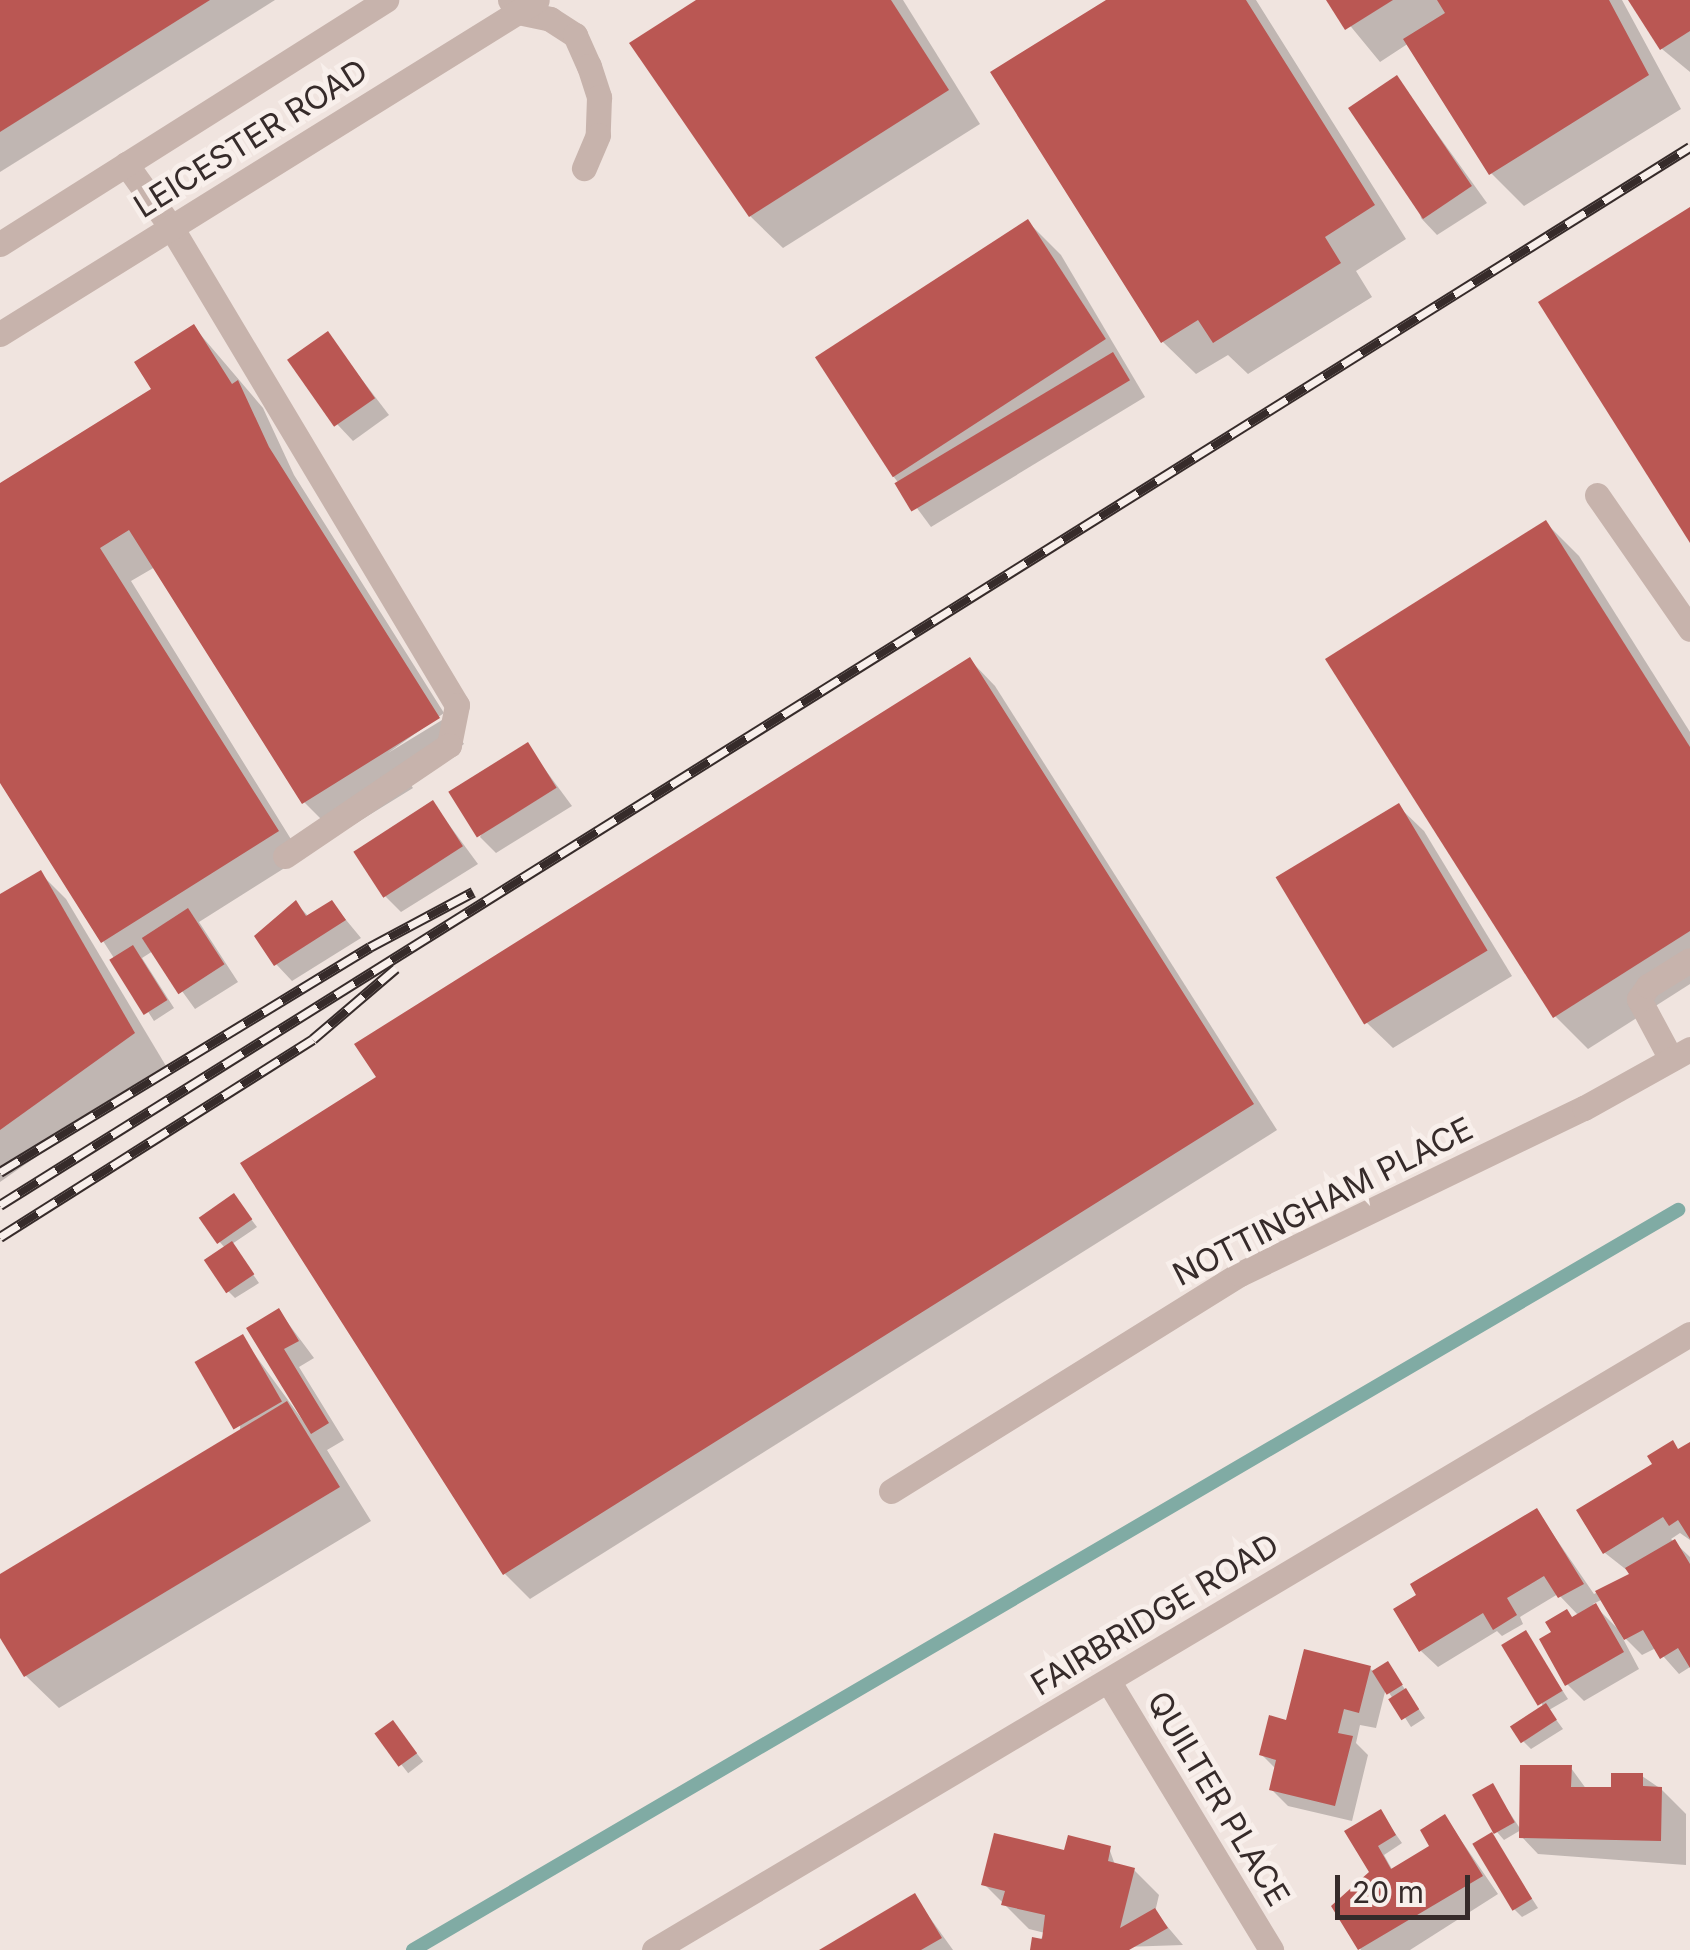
<!DOCTYPE html>
<html>
<head>
<meta charset="utf-8">
<style>
	body { margin:0 }
	#map { position:relative; width:1690px; height:1950px; overflow:hidden; background:#f0e4df; font-family:Inter,sans-serif }
	div>[style] { position:absolute }
	[style*='--x'] { left:calc(var(--x)*1px); top:calc(var(--y)*1px); width:calc(var(--w)*1px); rotate:calc(var(--a)*1deg) }
	.shadow>* { inset:0; background:#0003; transform-origin:0 0 }
	.stream>* { height:14px; margin:-7px; padding:0 7px; transform-origin:7px; border-radius:7px; background:#80aba4 }
	.building>* { inset:0; background:#ba5753; transform-origin:0 0 }
	.service>* { height:25px; margin:-12.5px; padding:0 12.5px; transform-origin:12.5px; border-radius:12.5px; background:#c7b3ac }
	.minor>* { height:25px; margin:-12.5px; padding:0 12.5px; transform-origin:12.5px; border-radius:12.5px; background:#c7b3ac }
	.rail>* { height:11px; margin-top:-5.5px; transform-origin:0; background:repeating-linear-gradient(90deg,#f8efeb 0 22px,#362b2a 0 44px); box-sizing:border-box; border-block:2px solid #362b2a }
	span { translate:-50% -50%; white-space:nowrap; text-align:center; line-height:1.15; -webkit-text-stroke:10px #f8efeb; paint-order:stroke }
	.street-label { font-size:32px; color:#362b2a }
	.scale { position:absolute; left:1335px; top:1875px; width:135px; height:45px; box-sizing:border-box; border:5px solid #362b2a; border-top:0; padding-left:12px; font-size:30px; line-height:35px; white-space:nowrap; color:#362b2a; -webkit-text-stroke:8px #f8efeb; paint-order:stroke }
</style>
</head>
<body>
<div id="map">
	<div class="shadow">
		<i style="clip-path:polygon(0 0,275px 0,0 172px)"></i>
		<i style="clip-path:polygon(701px 0,903px 0,980px 124px,783px 248px,750px 216px)"></i>
		<i style="clip-path:polygon(1110px 0,1256px 0,1406px 239px,1356px 271px,1372px 297px,1248px 374px,1228px 355px,1196px 374px,1163px 342px)"></i>
		<i style="clip-path:polygon(1329px 0,1622px 0,1681px 109px,1524px 206px,1491px 173px,1409px 43px,1380px 62px)"></i>
		<i style="clip-path:polygon(1631px 0,1690px 0,1690px 72px,1662px 49px)"></i>
		<i style="clip-path:polygon(1397px 78px,1487px 203px,1437px 235px,1421px 218px)"></i>
		<i style="clip-path:polygon(1028px 222px,1061px 255px,1145px 397px,931px 527px,891px 473px)"></i>
		<i style="clip-path:polygon(194px 327px,263px 408px,294px 475px,444px 713px,388px 753px,447px 717px,464px 744px,407px 779px,413px 788px,337px 835px,304px 802px,155px 567px,131px 581px,302px 857px,199px 922px,238px 982px,195px 1009px,153px 951px,142px 958px,174px 1008px,154px 1021px,0 779px,0 486px,151px 392px)"></i>
		<i style="clip-path:polygon(327px 334px,389px 415px,353px 441px,337px 424px)"></i>
		<i style="clip-path:polygon(1546px 523px,1579px 556px,1690px 732px,1690px 984px,1588px 1049px,1555px 1016px)"></i>
		<i style="clip-path:polygon(970px 660px,995px 686px,1277px 1130px,530px 1599px,505px 1574px)"></i>
		<i style="clip-path:polygon(527px 745px,572px 806px,496px 853px,480px 837px)"></i>
		<i style="clip-path:polygon(433px 803px,478px 864px,401px 912px,385px 896px)"></i>
		<i style="clip-path:polygon(1398px 806px,1424px 831px,1512px 976px,1393px 1048px,1367px 1023px,1279px 878px)"></i>
		<i style="clip-path:polygon(40px 873px,66px 899px,166px 1066px,0 1182px,0 897px)"></i>
		<i style="clip-path:polygon(296px 903px,309px 917px,332px 903px,361px 938px,292px 981px,276px 964px,282px 912px)"></i>
		<i style="clip-path:polygon(234px 1196px,257px 1227px,232px 1244px,259px 1283px,235px 1298px,227px 1290px,225px 1248px,218px 1240px)"></i>
		<i style="clip-path:polygon(279px 1311px,314px 1358px,299px 1367px,344px 1440px,327px 1450px,371px 1521px,59px 1708px,26px 1676px,0 1633px,0 1576px,240px 1432px,242px 1337px,304px 1422px,250px 1329px)"></i>
		<i style="clip-path:polygon(evenodd,1690px 1445px,1690px 1540px,1680px 1533px,1671px 1539px,1690px 1557px,1690px 1667px,1679px 1674px,1656px 1648px,1642px 1655px,1620px 1633px,1639px 1669px,1584px 1701px,1567px 1684px,1579px 1616px,1558px 1594px,1520px 1617px,1523px 1624px,1502px 1636px,1497px 1631px,1438px 1667px,1421px 1651px,1537px 1511px,1594px 1594px,1633px 1575px,1605px 1553px,1580px 1511px,1690px 1445px,1601px 1600px,1617px 1628px,1593px 1604px,1601px 1600px)"></i>
		<i style="clip-path:polygon(1525px 1633px,1568px 1699px,1549px 1710px,1563px 1729px,1531px 1749px,1523px 1741px,1543px 1708px)"></i>
		<i style="clip-path:polygon(1388px 1665px,1425px 1718px,1411px 1727px,1386px 1688px,1376px 1728px,1360px 1725px,1356px 1743px,1368px 1755px,1352px 1821px,1288px 1806px,1271px 1789px,1276px 1769px,1262px 1755px,1288px 1723px,1370px 1668px,1374px 1673px)"></i>
		<i style="left:393px;top:1723px;width:49px;height:19px;rotate:52deg"></i>
		<i style="clip-path:polygon(1571px 1768px,1587px 1790px,1613px 1790px,1642px 1776px,1661px 1789px,1686px 1814px,1686px 1865px,1538px 1854px,1522px 1837px)"></i>
		<i style="clip-path:polygon(1492px 1786px,1521px 1830px,1504px 1840px,1497px 1832px)"></i>
		<i style="clip-path:polygon(1380px 1812px,1402px 1843px,1384px 1855px,1393px 1871px,1433px 1847px,1445px 1817px,1498px 1894px,1410px 1950px,1361px 1950px,1335px 1906px,1372px 1873px)"></i>
		<i style="clip-path:polygon(1491px 1835px,1538px 1908px,1522px 1917px,1514px 1909px)"></i>
		<i style="clip-path:polygon(1109px 1848px,1115px 1865px,1134px 1870px,1159px 1895px,1155px 1912px,1183px 1945px,1033px 1950px,1045px 1933px,1029px 1929px,984px 1884px)"></i>
		<i style="clip-path:polygon(915px 1897px,953px 1950px,824px 1950px)"></i>
	</div>
	<div class="stream">
		<i style="--x:413;--y:1950;--w:1466;--a:-30.33"></i>
	</div>
	<div class="building">
		<i style="clip-path:polygon(0 0,210px 0,0 132px)"></i>
		<i style="clip-path:polygon(696px 0,891px 0,949px 90px,749px 217px,629px 43px)"></i>
		<i style="clip-path:polygon(1106px 0,1246px 0,1375px 205px,1325px 237px,1341px 263px,1213px 343px,1198px 320px,1161px 343px,990px 72px)"></i>
		<i style="clip-path:polygon(1326px 0,1393px 0,1345px 30px)"></i>
		<i style="clip-path:polygon(1437px 0,1609px 0,1649px 75px,1489px 175px,1403px 39px,1445px 13px)"></i>
		<i style="clip-path:polygon(1628px 0,1690px 0,1690px 31px,1660px 50px)"></i>
		<i style="left:1397px;top:75px;width:134px;height:59px;rotate:56deg"></i>
		<i style="clip-path:polygon(1690px 207px,1690px 543px,1538px 302px)"></i>
		<i style="left:1028px;top:219px;width:143px;height:254px;rotate:57deg"></i>
		<i style="clip-path:polygon(194px 324px,232px 384px,238px 380px,269px 447px,440px 718px,302px 804px,129px 530px,100px 548px,279px 831px,101px 943px,0 783px,0 483px,151px 389px,134px 362px)"></i>
		<i style="left:328px;top:331px;width:82px;height:50px;rotate:55deg"></i>
		<i style="left:1113px;top:352px;width:33px;height:255px;rotate:59deg"></i>
		<i style="clip-path:polygon(1546px 520px,1690px 747px,1690px 931px,1553px 1018px,1325px 659px)"></i>
		<i style="clip-path:polygon(970px 657px,1254px 1104px,503px 1575px,240px 1163px,376px 1077px,354px 1044px)"></i>
		<i style="left:528px;top:742px;width:54px;height:94px;rotate:58deg"></i>
		<i style="left:433px;top:800px;width:55px;height:95px;rotate:57deg"></i>
		<i style="left:1399px;top:803px;width:172px;height:144px;rotate:59deg"></i>
		<i style="clip-path:polygon(41px 870px,135px 1033px,0 1130px,0 894px)"></i>
		<i style="clip-path:polygon(296px 900px,306px 916px,332px 900px,346px 920px,274px 966px,254px 936px)"></i>
		<i style="left:188px;top:908px;width:67px;height:55px;rotate:57deg"></i>
		<i style="left:133px;top:945px;width:65px;height:28px;rotate:58deg"></i>
		<i style="left:234px;top:1193px;width:32px;height:43px;rotate:55deg"></i>
		<i style="left:232px;top:1241px;width:40px;height:34px;rotate:56deg"></i>
		<i style="clip-path:polygon(279px 1308px,299px 1341px,284px 1349px,329px 1423px,311px 1434px,246px 1328px)"></i>
		<i style="left:243px;top:1334px;width:78px;height:56px;rotate:60deg"></i>
		<i style="clip-path:polygon(287px 1401px,340px 1487px,24px 1677px,0 1638px,0 1574px)"></i>
		<i style="clip-path:polygon(1673px 1440px,1678px 1449px,1690px 1442px,1690px 1539px,1678px 1520px,1669px 1526px,1663px 1517px,1603px 1554px,1576px 1510px,1652px 1464px,1647px 1456px)"></i>
		<i style="clip-path:polygon(1537px 1508px,1584px 1584px,1558px 1598px,1544px 1576px,1507px 1598px,1517px 1615px,1493px 1630px,1483px 1613px,1419px 1652px,1393px 1609px,1416px 1595px,1410px 1584px)"></i>
		<i style="clip-path:polygon(1675px 1539px,1690px 1564px,1690px 1668px,1678px 1648px,1660px 1659px,1643px 1630px,1624px 1640px,1595px 1591px,1629px 1574px,1625px 1568px)"></i>
		<i style="clip-path:polygon(1596px 1603px,1624px 1652px,1565px 1686px,1539px 1639px,1551px 1632px,1545px 1622px,1567px 1609px,1572px 1617px)"></i>
		<i style="left:1526px;top:1630px;width:71px;height:29px;rotate:59deg"></i>
		<i style="clip-path:polygon(1304px 1649px,1371px 1666px,1359px 1713px,1344px 1709px,1338px 1733px,1353px 1736px,1335px 1806px,1269px 1790px,1276px 1760px,1259px 1755px,1269px 1715px,1286px 1720px)"></i>
		<i style="left:1388px;top:1661px;width:28px;height:19px;rotate:58deg"></i>
		<i style="left:1406px;top:1688px;width:25px;height:21px;rotate:58deg"></i>
		<i style="left:1546px;top:1703px;width:20px;height:43px;rotate:57deg"></i>
		<i style="left:393px;top:1720px;width:41px;height:23px;rotate:54deg"></i>
		<i style="clip-path:polygon(1520px 1765px,1572px 1765px,1571px 1787px,1611px 1787px,1611px 1773px,1643px 1773px,1643px 1786px,1662px 1787px,1661px 1841px,1519px 1838px)"></i>
		<i style="left:1493px;top:1783px;width:45px;height:24px;rotate:61deg"></i>
		<i style="clip-path:polygon(1381px 1809px,1396px 1835px,1378px 1846px,1391px 1869px,1429px 1846px,1420px 1830px,1445px 1814px,1483px 1876px,1358px 1950px,1331px 1906px,1369px 1872px,1344px 1831px)"></i>
		<i style="left:1492px;top:1832px;width:78px;height:23px;rotate:59deg"></i>
		<i style="clip-path:polygon(994px 1833px,1064px 1850px,1068px 1835px,1111px 1846px,1108px 1861px,1135px 1868px,1120px 1928px,1155px 1908px,1168px 1928px,1129px 1950px,1030px 1950px,1032px 1937px,1042px 1939px,1045px 1915px,1001px 1905px,1005px 1891px,981px 1885px)"></i>
		<i style="clip-path:polygon(915px 1893px,942px 1938px,921px 1950px,819px 1950px)"></i>
	</div>
	<div class="service">
		<i style="--x:510;--y:0;--w:14;--a:56"></i>
		<i style="--x:518;--y:12;--w:33;--a:12"></i>
		<i style="--x:550;--y:19;--w:30;--a:33"></i>
		<i style="--x:575;--y:35;--w:34;--a:66"></i>
		<i style="--x:589;--y:66;--w:33;--a:72"></i>
		<i style="--x:599;--y:97;--w:38;--a:92"></i>
		<i style="--x:598;--y:135;--w:36;--a:113"></i>
		<i style="--x:126;--y:164;--w:77;--a:54.5"></i>
		<i style="--x:171;--y:227;--w:557;--a:59.11"></i>
		<i style="--x:457;--y:705;--w:41;--a:101.3"></i>
		<i style="--x:449;--y:745;--w:198;--a:145.9"></i>
		<i style="--x:1597;--y:495;--w:163;--a:55.2"></i>
		<i style="--x:1671;--y:1059;--w:68;--a:-118.1"></i>
		<i style="--x:1639;--y:999;--w:16;--a:-55"></i>
		<i style="--x:1648;--y:986;--w:49;--a:-31.8"></i>
		<i style="--x:891;--y:1491;--w:411;--a:-31.9"></i>
		<i style="--x:1240;--y:1274;--w:382;--a:-25.8"></i>
		<i style="--x:1584;--y:1108;--w:121;--a:-29.1"></i>
	</div>
	<div class="minor">
		<i style="--x:0;--y:244;--w:457;--a:-32.3"></i>
		<i style="--x:0;--y:334;--w:632;--a:-31.88"></i>
		<i style="--x:1109;--y:1682;--w:313;--a:58.8"></i>
		<i style="--x:654;--y:1950;--w:1205;--a:-30.74"></i>
	</div>
	<div class="rail">
		<i style="--x:0;--y:1172;--w:433;--a:-31.3"></i>
		<i style="--x:370;--y:947;--w:117;--a:-28.1"></i>
		<i style="--x:0;--y:1205;--w:1994;--a:-32.05"></i>
		<i style="--x:0;--y:1237;--w:370;--a:-32.3"></i>
		<i style="--x:313;--y:1039;--w:109;--a:-40.5"></i>
	</div>
	<div class="street-label">
		<span style="left:251px;top:139px;rotate:-32deg">LEICESTER ROAD</span>
		<span style="left:1323px;top:1202px;rotate:-27deg">NOTTINGHAM PLACE</span>
		<span style="left:1155px;top:1615px;rotate:-31deg">FAIRBRIDGE ROAD</span>
		<span style="left:1218px;top:1799px;rotate:59deg">QUILTER PLACE</span>
	</div>
	<div class="scale">20 m</div>
</div>
</body>
</html>
